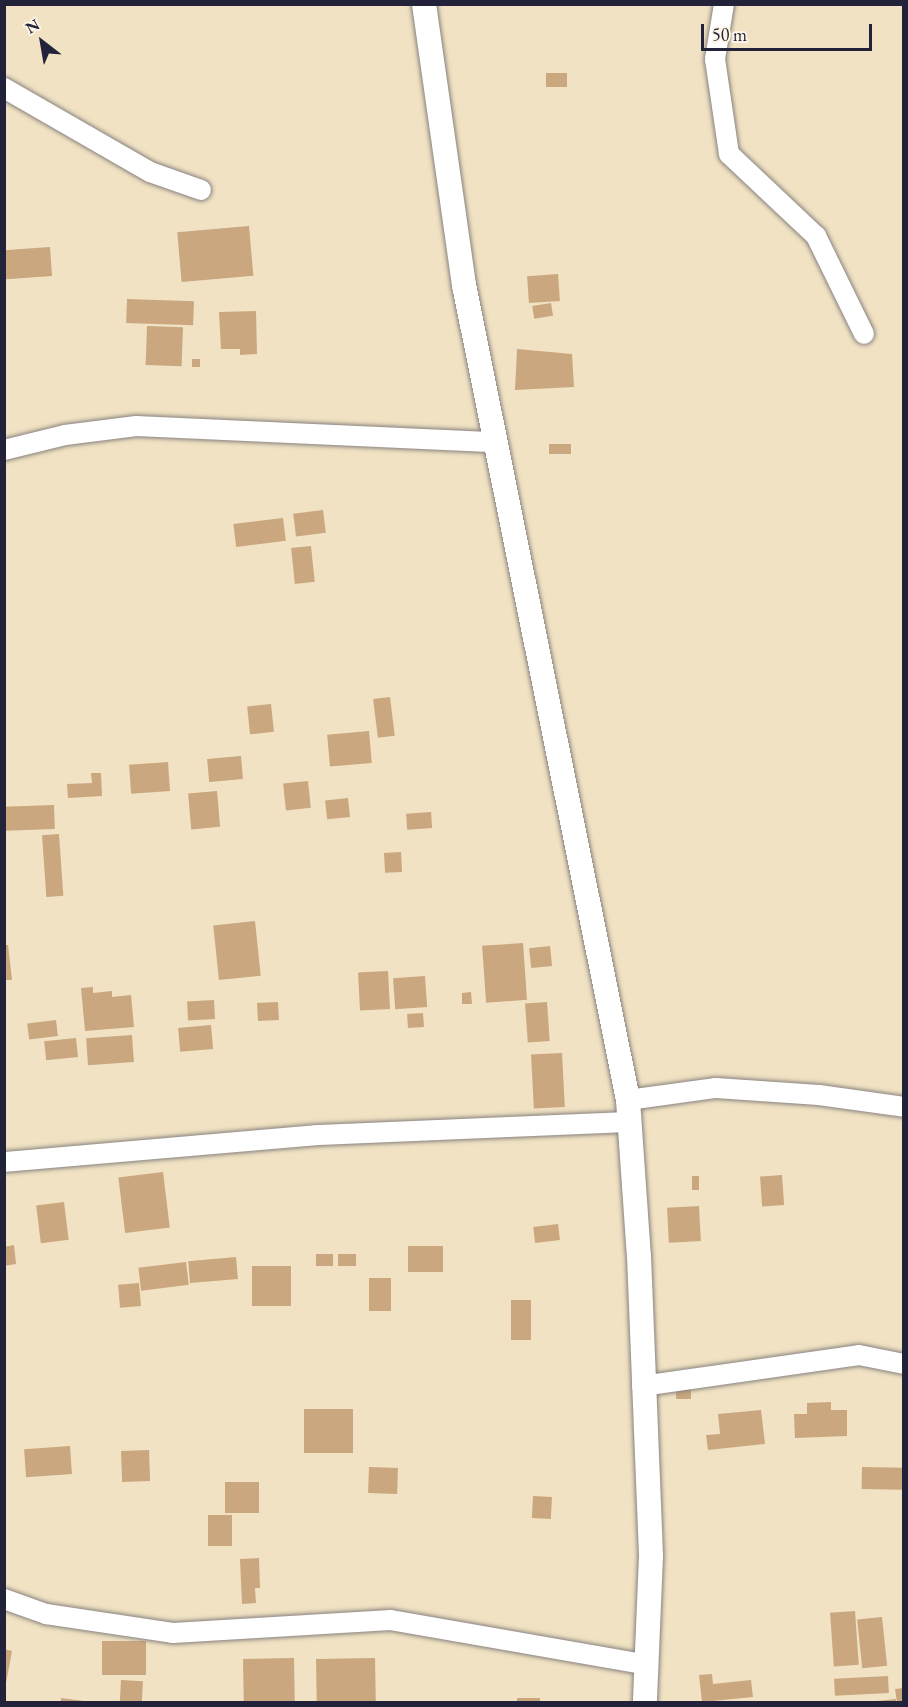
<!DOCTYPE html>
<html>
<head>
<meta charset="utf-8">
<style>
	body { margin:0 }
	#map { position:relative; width:908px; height:1707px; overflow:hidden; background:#f0e2c3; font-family:"EB Garamond",serif }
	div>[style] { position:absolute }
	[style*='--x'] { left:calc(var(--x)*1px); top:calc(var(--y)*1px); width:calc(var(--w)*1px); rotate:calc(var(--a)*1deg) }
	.building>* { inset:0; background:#caa77f; transform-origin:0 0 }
	.roads { filter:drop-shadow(0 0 2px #89827f) drop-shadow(0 0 2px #89827f) }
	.minor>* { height:20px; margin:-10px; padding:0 10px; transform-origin:10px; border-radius:10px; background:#fff }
	.tertiary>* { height:24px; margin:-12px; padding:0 12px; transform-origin:12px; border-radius:12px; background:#fff }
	span { translate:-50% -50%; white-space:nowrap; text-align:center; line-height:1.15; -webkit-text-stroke:6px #fcf5e5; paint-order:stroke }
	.frame { position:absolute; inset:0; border:6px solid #22223b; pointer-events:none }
	.north { position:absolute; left:12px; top:12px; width:60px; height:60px; -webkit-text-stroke:4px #fcf5e5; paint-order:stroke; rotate:329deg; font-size:16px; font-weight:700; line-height:24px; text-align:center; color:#22223b }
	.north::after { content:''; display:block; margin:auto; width:21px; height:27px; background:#22223b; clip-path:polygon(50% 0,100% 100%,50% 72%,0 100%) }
	.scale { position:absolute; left:701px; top:24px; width:171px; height:27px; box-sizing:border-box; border:3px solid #22223b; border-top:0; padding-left:8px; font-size:18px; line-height:21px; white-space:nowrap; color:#22223b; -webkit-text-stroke:4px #fcf5e5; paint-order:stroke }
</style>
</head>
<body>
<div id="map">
	<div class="building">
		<i style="left:546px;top:73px;width:21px;height:14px"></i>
		<i style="left:249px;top:226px;width:50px;height:72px;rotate:85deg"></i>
		<i style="left:50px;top:247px;width:29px;height:46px;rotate:86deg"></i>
		<i style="left:558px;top:274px;width:27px;height:31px;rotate:86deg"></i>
		<i style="left:127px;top:299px;width:67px;height:24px;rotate:2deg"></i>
		<i style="left:551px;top:303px;width:13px;height:19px;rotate:81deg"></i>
		<i style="clip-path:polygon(256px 311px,257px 354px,240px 355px,240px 349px,221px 349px,219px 312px)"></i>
		<i style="left:147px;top:326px;width:36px;height:39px;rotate:2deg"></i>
		<i style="clip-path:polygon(517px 349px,572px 354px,574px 387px,515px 390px)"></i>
		<i style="left:192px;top:359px;width:8px;height:8px"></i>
		<i style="left:549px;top:444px;width:22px;height:10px"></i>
		<i style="left:323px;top:510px;width:23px;height:30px;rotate:83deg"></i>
		<i style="left:283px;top:518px;width:23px;height:50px;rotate:83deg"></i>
		<i style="left:311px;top:546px;width:36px;height:20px;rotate:84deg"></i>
		<i style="left:390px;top:697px;width:39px;height:17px;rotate:83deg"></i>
		<i style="left:271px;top:704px;width:28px;height:24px;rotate:84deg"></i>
		<i style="left:369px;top:731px;width:32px;height:42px;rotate:85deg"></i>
		<i style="left:241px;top:756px;width:23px;height:34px;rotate:85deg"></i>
		<i style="left:168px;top:762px;width:29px;height:39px;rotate:86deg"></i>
		<i style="clip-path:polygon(91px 773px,101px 773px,102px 796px,68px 798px,67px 784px,92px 783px)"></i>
		<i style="left:308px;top:781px;width:27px;height:25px;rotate:84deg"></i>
		<i style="left:217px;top:791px;width:36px;height:29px;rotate:85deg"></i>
		<i style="left:348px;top:798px;width:19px;height:23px;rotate:84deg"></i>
		<i style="left:54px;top:805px;width:24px;height:50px;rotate:88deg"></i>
		<i style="left:431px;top:812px;width:16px;height:25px;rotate:86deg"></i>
		<i style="left:59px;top:834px;width:62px;height:17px;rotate:86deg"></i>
		<i style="left:401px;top:852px;width:20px;height:17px;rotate:87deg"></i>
		<i style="left:255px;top:921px;width:55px;height:42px;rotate:84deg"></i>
		<i style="left:523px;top:943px;width:57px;height:41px;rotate:86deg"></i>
		<i style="clip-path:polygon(4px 945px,8px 945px,12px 980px,4px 980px)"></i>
		<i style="left:550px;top:946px;width:20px;height:21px;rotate:84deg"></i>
		<i style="left:388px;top:971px;width:38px;height:30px;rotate:87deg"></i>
		<i style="left:425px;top:976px;width:31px;height:32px;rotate:86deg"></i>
		<i style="clip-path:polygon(93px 987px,93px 993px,112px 991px,112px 997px,131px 995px,134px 1027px,85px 1031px,81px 988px)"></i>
		<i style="clip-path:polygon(471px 992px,472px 1004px,462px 1004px,462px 993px)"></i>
		<i style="left:214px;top:1000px;width:19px;height:27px;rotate:87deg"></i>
		<i style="left:278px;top:1002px;width:18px;height:21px;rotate:87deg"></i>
		<i style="left:547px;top:1002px;width:39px;height:22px;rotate:86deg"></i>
		<i style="left:423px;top:1013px;width:14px;height:16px;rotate:86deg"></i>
		<i style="left:56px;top:1020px;width:16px;height:29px;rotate:83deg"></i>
		<i style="left:211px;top:1025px;width:24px;height:33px;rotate:85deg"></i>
		<i style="left:132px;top:1035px;width:27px;height:46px;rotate:86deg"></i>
		<i style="left:76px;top:1038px;width:19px;height:32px;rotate:84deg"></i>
		<i style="left:562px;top:1053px;width:54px;height:31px;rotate:87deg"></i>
		<i style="left:163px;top:1172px;width:56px;height:45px;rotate:83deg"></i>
		<i style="left:782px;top:1175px;width:30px;height:22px;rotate:86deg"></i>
		<i style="left:692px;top:1176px;width:7px;height:14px"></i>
		<i style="left:64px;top:1202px;width:38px;height:28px;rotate:83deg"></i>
		<i style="left:699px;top:1206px;width:35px;height:32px;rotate:87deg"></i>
		<i style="left:558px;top:1224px;width:16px;height:25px;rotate:83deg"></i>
		<i style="clip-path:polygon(14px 1245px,16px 1264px,4px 1266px,4px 1247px)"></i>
		<i style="left:408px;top:1246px;width:35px;height:26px"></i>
		<i style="left:333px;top:1254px;width:12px;height:17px;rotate:90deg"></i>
		<i style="left:338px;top:1254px;width:18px;height:12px"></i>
		<i style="left:236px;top:1257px;width:22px;height:48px;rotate:85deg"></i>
		<i style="left:186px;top:1262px;width:23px;height:48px;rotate:83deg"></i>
		<i style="left:252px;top:1266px;width:39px;height:40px"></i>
		<i style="left:369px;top:1278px;width:22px;height:33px"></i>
		<i style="left:139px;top:1283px;width:23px;height:21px;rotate:85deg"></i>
		<i style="left:511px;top:1300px;width:20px;height:40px"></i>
		<i style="left:676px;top:1384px;width:15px;height:15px"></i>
		<i style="clip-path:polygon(831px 1402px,831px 1410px,847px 1410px,847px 1436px,795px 1438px,794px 1414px,807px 1414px,807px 1403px)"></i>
		<i style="left:304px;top:1409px;width:49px;height:44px"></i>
		<i style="clip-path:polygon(761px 1410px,765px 1444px,708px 1450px,706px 1435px,720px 1434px,718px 1414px)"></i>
		<i style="left:70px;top:1446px;width:28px;height:46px;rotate:86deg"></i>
		<i style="left:149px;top:1450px;width:31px;height:28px;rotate:88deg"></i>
		<i style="left:369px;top:1467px;width:29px;height:26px;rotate:2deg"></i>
		<i style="left:862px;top:1467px;width:42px;height:22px;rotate:1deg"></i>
		<i style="left:259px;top:1482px;width:31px;height:34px;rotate:90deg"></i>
		<i style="left:533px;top:1496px;width:19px;height:22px;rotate:3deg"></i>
		<i style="left:208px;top:1515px;width:24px;height:31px"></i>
		<i style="clip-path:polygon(259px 1558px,260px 1588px,255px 1588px,256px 1603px,242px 1604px,240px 1559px)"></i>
		<i style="left:855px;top:1611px;width:54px;height:25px;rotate:86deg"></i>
		<i style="left:882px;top:1617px;width:49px;height:25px;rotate:84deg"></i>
		<i style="left:102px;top:1641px;width:44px;height:34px"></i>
		<i style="clip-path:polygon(4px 1649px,12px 1651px,6px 1683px,4px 1683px)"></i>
		<i style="left:294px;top:1658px;width:44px;height:51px;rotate:89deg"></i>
		<i style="left:375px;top:1658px;width:44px;height:59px;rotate:89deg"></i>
		<i style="clip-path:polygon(712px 1674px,713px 1684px,751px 1680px,753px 1697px,702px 1702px,699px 1675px)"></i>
		<i style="left:888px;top:1676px;width:17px;height:54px;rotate:87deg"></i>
		<i style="left:121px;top:1680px;width:22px;height:22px;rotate:3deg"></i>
		<i style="clip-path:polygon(904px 1688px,904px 1702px,897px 1702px,895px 1689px)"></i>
		<i style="clip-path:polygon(61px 1698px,84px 1701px,84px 1702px,61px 1702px)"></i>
		<i style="left:517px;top:1698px;width:23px;height:4px"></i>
		<i style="clip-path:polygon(896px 1699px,896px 1702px,877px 1702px,877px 1701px)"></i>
	</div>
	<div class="roads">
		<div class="minor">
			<i style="--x:724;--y:4;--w:56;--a:99.3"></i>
			<i style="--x:715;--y:59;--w:96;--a:81.6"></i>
			<i style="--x:729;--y:154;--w:120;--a:43.3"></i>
			<i style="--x:816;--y:236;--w:109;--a:63.9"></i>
			<i style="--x:4;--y:88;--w:168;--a:29.9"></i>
			<i style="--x:150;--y:172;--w:54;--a:19.4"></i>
			<i style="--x:4;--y:450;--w:63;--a:-13.8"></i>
			<i style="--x:65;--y:435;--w:72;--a:-7.2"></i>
			<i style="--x:136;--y:426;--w:359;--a:2.6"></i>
			<i style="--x:628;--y:1100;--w:89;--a:-7.8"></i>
			<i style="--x:716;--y:1088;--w:103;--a:3.9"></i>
			<i style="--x:819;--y:1095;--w:86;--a:8"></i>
			<i style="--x:4;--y:1162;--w:314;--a:-4.9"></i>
			<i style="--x:317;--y:1135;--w:313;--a:-2.4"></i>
			<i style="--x:642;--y:1386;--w:219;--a:-8.1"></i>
			<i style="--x:859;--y:1355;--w:46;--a:11.3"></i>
			<i style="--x:4;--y:1599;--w:45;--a:19.7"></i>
			<i style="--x:46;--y:1614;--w:128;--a:8.5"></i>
			<i style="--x:173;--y:1633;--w:218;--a:-3.4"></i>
			<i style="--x:391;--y:1620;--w:261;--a:9.9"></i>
		</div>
		<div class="tertiary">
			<i style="--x:424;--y:4;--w:284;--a:81.9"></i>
			<i style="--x:464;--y:285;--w:831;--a:78.62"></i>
			<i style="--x:628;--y:1100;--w:156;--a:86"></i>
			<i style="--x:639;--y:1256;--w:300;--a:87.7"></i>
			<i style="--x:651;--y:1556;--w:146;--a:92.4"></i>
		</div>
	</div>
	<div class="frame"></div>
	<div class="north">N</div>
	<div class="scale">50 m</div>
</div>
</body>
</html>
